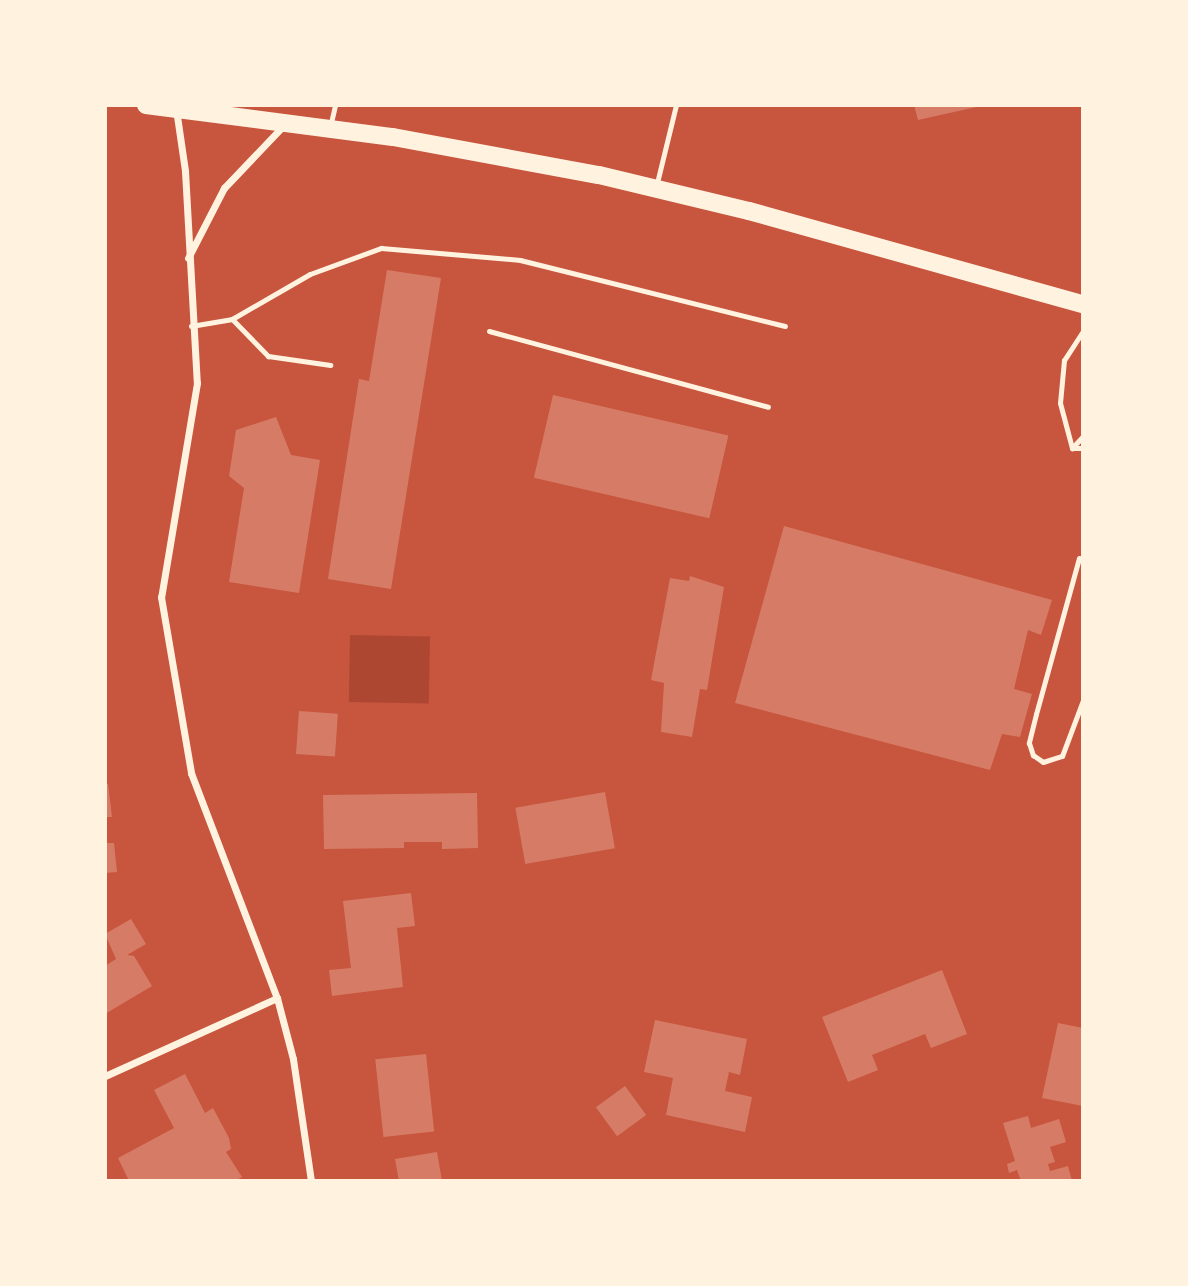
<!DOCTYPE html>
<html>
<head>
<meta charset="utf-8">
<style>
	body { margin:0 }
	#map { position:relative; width:1188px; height:1286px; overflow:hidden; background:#c8553d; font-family:Helvetica,sans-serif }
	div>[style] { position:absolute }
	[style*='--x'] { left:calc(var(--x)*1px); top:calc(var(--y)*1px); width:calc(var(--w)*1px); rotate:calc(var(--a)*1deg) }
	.green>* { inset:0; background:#ae4732; transform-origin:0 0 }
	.building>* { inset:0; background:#d67c66; transform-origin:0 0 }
	.service>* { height:5px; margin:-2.5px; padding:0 2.5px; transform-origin:2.5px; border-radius:2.5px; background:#fff3e0 }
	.minor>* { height:7px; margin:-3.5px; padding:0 3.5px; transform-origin:3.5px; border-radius:3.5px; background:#fff3e0 }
	.primary>* { height:18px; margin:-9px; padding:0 9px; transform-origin:9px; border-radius:9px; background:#fff3e0 }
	span { translate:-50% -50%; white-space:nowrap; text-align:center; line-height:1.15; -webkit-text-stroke:5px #fff3e0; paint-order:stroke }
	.frame { position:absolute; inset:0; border:107px solid #fff3e0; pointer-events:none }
</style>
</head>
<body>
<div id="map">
	<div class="green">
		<i style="left:350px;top:635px;width:80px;height:67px;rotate:1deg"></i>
	</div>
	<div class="building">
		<i style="clip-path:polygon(914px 105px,981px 105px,981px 106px,918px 120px)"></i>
		<i style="clip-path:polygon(387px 270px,441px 278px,391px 589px,328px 579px,359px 379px,369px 381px)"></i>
		<i style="left:553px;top:395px;width:180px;height:85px;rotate:13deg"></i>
		<i style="clip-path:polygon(276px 417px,291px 455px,320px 460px,299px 593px,229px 582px,244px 488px,229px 476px,236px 430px)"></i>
		<i style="clip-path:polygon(784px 526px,1052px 600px,1041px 635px,1028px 630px,1014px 689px,1032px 694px,1020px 737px,1002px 734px,990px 770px,735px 703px)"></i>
		<i style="clip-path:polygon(690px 576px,724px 587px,707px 690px,700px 689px,692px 737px,661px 732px,664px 683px,651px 680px,670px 578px,689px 581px)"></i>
		<i style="left:299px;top:711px;width:39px;height:43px;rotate:4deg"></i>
		<i style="clip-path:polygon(105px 784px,108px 784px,112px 817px,105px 817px)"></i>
		<i style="left:605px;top:792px;width:57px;height:91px;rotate:80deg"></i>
		<i style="clip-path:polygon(477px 793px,478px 848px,442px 849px,442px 842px,404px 842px,404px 848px,324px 849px,323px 795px)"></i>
		<i style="clip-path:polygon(105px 843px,114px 843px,117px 872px,105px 873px)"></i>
		<i style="clip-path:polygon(411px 893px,415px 926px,397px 928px,403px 987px,332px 996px,329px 970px,351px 968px,343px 901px)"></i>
		<i style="clip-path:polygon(131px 919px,146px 944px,127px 955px,134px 956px,152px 986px,105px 1014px,105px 966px,116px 959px,105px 934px)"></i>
		<i style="clip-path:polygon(942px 970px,967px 1034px,931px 1048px,925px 1034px,872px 1055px,878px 1070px,848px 1082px,822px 1017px)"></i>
		<i style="clip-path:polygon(655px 1020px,747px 1039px,740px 1075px,729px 1072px,725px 1091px,752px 1097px,745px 1132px,666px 1115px,673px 1078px,644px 1072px)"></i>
		<i style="clip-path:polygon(1058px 1023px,1083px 1028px,1083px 1106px,1042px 1098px)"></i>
		<i style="left:426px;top:1054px;width:78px;height:51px;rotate:84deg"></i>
		<i style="clip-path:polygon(185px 1074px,205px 1113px,213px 1108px,229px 1138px,231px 1149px,226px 1152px,242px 1177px,235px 1181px,129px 1181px,118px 1158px,174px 1128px,154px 1090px)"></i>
		<i style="left:625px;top:1086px;width:36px;height:36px;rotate:54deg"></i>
		<i style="clip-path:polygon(1028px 1116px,1031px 1128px,1059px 1119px,1066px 1142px,1050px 1147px,1055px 1162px,1048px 1164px,1050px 1171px,1068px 1166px,1072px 1181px,1021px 1181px,1017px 1170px,1009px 1173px,1007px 1164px,1015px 1161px,1003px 1123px)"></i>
		<i style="clip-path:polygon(437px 1152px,442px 1181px,399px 1181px,395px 1159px)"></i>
	</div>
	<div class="service">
		<i style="--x:330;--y:127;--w:23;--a:-77"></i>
		<i style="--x:656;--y:187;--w:84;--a:-76.3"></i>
		<i style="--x:232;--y:319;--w:52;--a:45.8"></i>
		<i style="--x:268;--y:356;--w:63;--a:8.3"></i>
		<i style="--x:191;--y:326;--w:42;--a:-9.7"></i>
		<i style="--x:232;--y:319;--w:90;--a:-30"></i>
		<i style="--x:310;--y:274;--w:76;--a:-20.1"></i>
		<i style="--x:381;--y:248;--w:140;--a:4.9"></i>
		<i style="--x:520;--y:260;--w:273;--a:14"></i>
		<i style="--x:489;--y:331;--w:289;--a:15.2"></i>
		<i style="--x:1083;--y:331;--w:35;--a:123"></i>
		<i style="--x:1064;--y:360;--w:43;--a:95.3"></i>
		<i style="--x:1060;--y:403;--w:47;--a:75.1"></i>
		<i style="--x:1072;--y:448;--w:16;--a:-47"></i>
		<i style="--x:1072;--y:448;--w:11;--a:0"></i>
		<i style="--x:1079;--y:558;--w:162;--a:105.4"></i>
		<i style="--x:1036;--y:714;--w:30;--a:104"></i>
		<i style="--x:1029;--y:743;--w:13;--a:72"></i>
		<i style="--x:1033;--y:755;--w:12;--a:35"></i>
		<i style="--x:1043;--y:762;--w:20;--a:-18"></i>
		<i style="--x:1062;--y:756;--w:60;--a:-69.4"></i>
	</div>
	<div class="minor">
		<i style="--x:176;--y:109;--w:63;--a:81.7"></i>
		<i style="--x:185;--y:171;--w:212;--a:86.8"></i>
		<i style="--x:197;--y:383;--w:217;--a:99.5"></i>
		<i style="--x:161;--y:597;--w:179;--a:80.3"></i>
		<i style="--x:191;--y:773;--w:241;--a:69.1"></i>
		<i style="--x:277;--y:998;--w:63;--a:75.3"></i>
		<i style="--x:293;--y:1059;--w:123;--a:81.6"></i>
		<i style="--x:188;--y:258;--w:79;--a:-62.8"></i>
		<i style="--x:224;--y:188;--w:84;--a:-46.4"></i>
		<i style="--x:105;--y:1076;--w:189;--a:-24.4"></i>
	</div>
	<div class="primary">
		<i style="--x:146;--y:105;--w:249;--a:7.4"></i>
		<i style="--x:393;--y:137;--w:209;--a:10.5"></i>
		<i style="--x:599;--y:175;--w:154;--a:13.5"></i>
		<i style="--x:749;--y:211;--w:347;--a:15.6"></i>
	</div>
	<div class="frame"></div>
</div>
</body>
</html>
